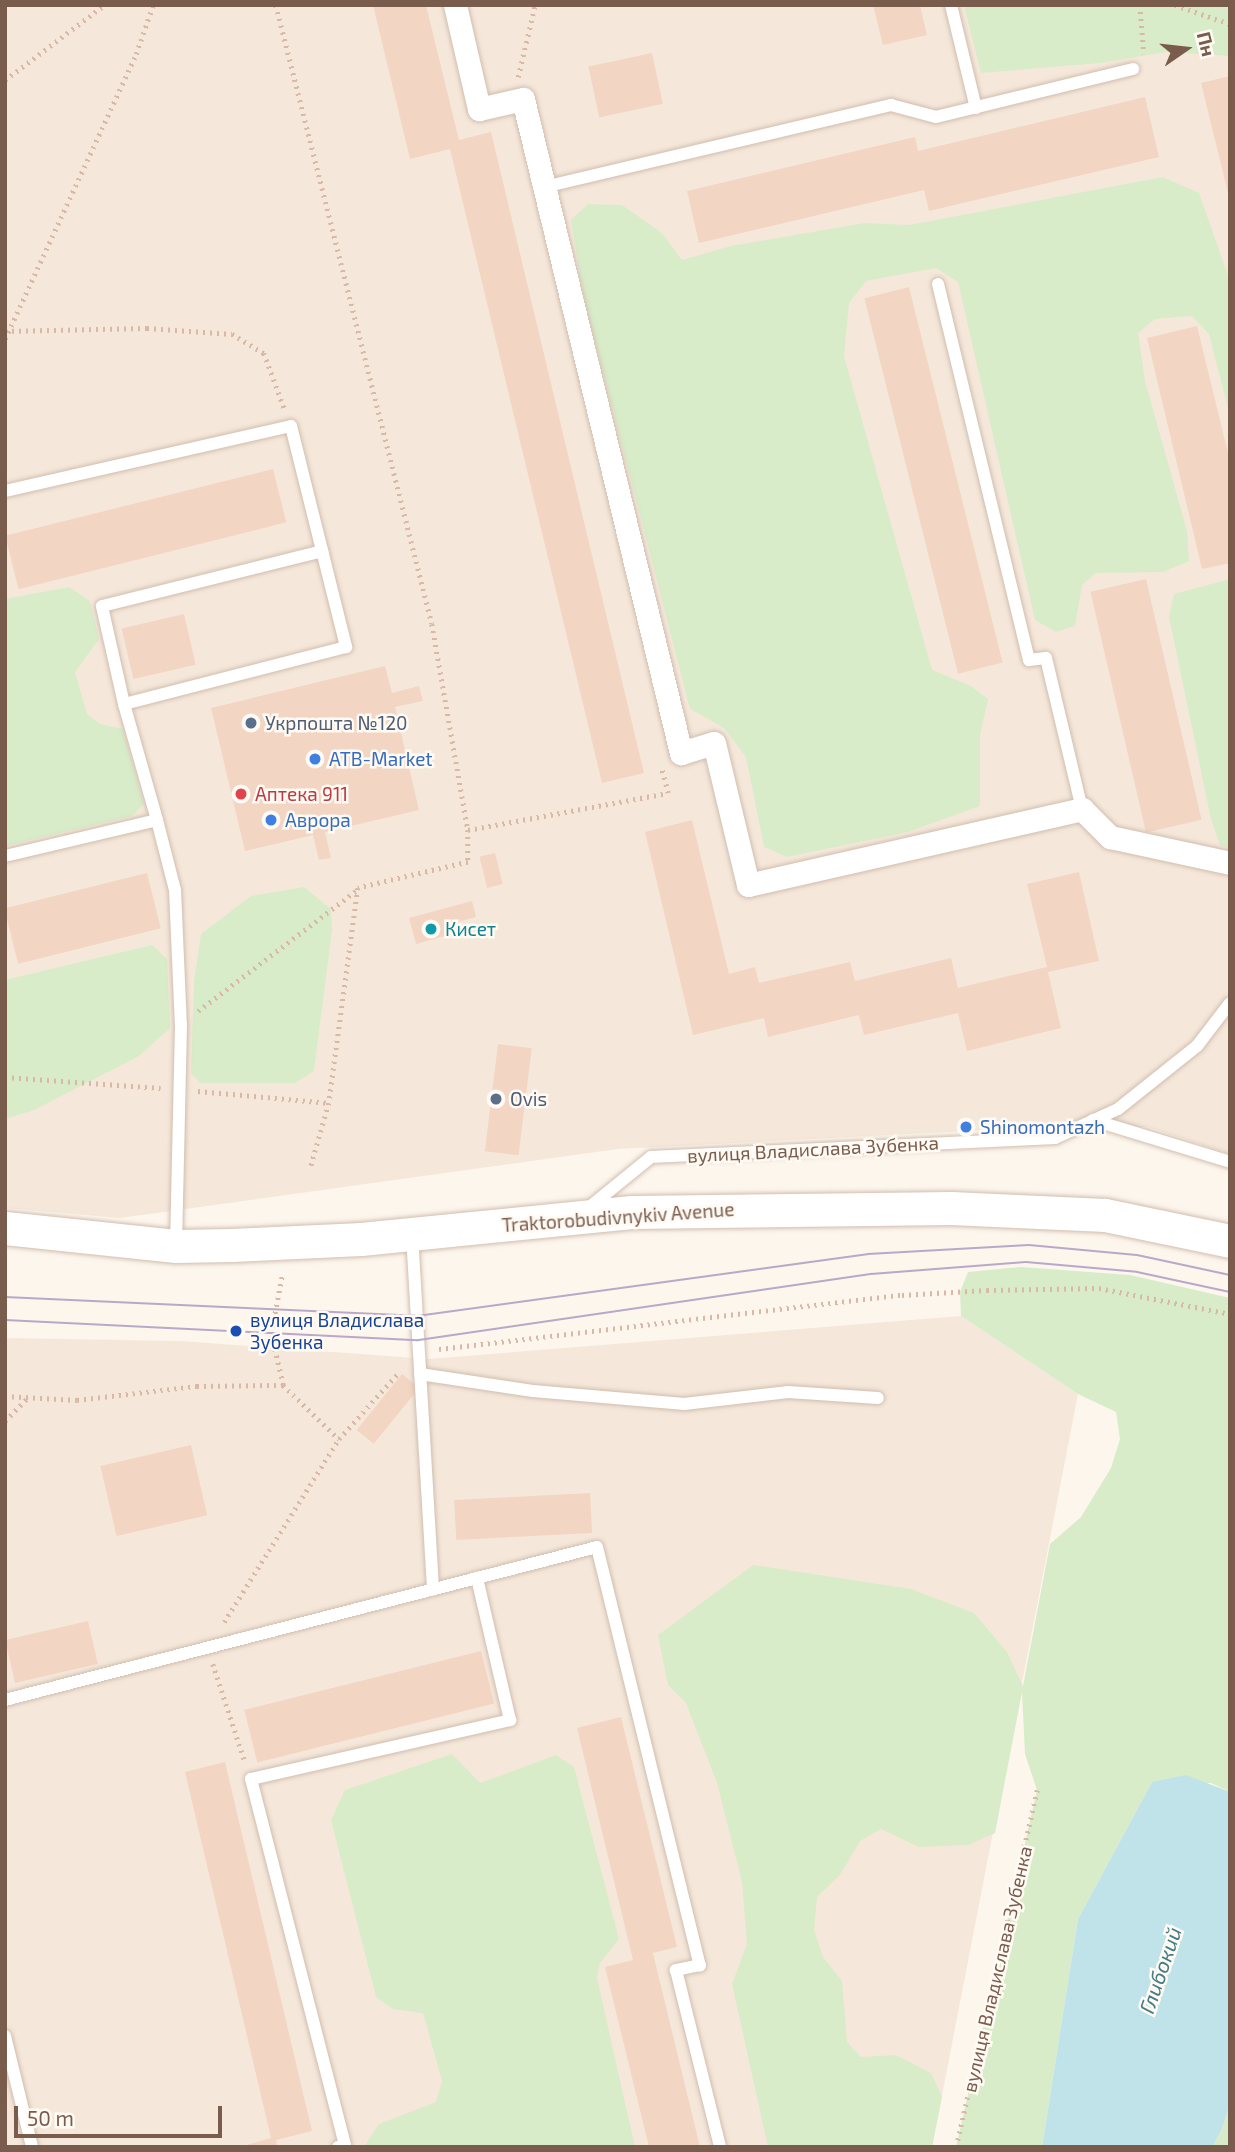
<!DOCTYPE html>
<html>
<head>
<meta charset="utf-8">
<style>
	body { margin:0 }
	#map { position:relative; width:1235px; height:2152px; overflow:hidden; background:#fdf6ec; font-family:"Exo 2",sans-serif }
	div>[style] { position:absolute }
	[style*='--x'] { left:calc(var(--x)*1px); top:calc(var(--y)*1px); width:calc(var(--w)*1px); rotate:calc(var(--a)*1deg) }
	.residential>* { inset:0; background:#f5e8da }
	.green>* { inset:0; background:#d8ecc9 }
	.water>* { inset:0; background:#bfe3e8 }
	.building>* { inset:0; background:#f3d5c3; transform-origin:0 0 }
	.path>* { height:4.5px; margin-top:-2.25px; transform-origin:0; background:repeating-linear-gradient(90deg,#d9b8a5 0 2px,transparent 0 7px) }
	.roads { filter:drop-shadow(0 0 2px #d1beb0) drop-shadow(0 0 2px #d1beb0) }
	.service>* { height:12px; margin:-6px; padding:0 6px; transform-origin:6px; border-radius:6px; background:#fff }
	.minor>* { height:23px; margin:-11.5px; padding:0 11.5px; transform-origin:11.5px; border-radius:11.5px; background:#fff }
	.secondary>* { height:33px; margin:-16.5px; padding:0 16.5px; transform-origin:16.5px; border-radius:16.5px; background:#fff }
	.tram>* { height:2px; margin:-1px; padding:0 1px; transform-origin:1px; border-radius:1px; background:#b9a8c9 }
	.dots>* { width:19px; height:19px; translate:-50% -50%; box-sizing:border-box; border:4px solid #fffaf3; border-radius:50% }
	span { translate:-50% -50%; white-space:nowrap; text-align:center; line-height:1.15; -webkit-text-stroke:5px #fffaf3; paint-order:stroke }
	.service-label { font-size:19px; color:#4e5e75 }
	.left { translate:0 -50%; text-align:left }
	.shop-label { font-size:19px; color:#366cbe }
	.health-label { font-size:19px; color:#be3a42 }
	.culture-label { font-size:19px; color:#0d838f }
	.street-label { font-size:19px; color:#7a5c4d }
	.transit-label { font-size:19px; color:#164399 }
	.water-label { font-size:21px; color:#437c86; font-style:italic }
	.frame { position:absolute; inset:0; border:7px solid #7a5c4d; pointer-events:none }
	.north { position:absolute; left:1151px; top:14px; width:70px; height:70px; -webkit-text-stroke:5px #fffaf3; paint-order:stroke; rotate:76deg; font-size:19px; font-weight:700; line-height:28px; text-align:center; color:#7a5c4d }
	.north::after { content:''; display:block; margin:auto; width:24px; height:32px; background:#7a5c4d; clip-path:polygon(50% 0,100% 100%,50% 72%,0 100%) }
	.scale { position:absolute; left:14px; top:2106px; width:208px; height:32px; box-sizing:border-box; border:4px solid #7a5c4d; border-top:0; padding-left:9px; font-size:21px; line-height:24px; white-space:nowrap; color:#7a5c4d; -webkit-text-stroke:5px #fffaf3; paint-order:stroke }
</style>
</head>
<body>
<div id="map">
	<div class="residential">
		<i style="clip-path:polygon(5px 5px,1230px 5px,1230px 1154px,1148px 1127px,1028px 1128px,618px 1149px,120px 1218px,5px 1208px)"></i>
		<i style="clip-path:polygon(961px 1316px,1078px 1394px,932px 2147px,5px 2147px,5px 1338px,181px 1341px,429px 1359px)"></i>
	</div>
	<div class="green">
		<i style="clip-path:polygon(964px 5px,1230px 5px,1230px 56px,1166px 52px,1100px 63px,981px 73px)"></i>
		<i style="clip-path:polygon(1163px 177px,1199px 193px,1230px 281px,1230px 416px,1209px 334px,1192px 316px,1155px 319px,1138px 333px,1145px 381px,1187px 531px,1189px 561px,1163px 572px,1096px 573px,1082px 585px,1075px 626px,1056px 632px,1035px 620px,958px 282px,936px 268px,866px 281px,849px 303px,844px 356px,932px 670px,971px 686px,988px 699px,980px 735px,980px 806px,908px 832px,787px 857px,764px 847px,746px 757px,724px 728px,690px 709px,583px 294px,571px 220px,588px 204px,622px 205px,662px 233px,682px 260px,731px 246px,864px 223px,909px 225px)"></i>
		<i style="clip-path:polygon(1230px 579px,1230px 848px,1220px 845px,1211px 819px,1169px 617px,1174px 594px)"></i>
		<i style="clip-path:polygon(69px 587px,90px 601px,99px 639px,75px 672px,87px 714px,100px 724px,123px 729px,144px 804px,132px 816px,5px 846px,5px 599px)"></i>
		<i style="clip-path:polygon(304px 887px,331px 909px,332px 930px,314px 1071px,295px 1083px,200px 1083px,191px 1073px,194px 981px,201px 934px,251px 896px)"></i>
		<i style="clip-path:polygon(152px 945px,167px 959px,170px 1028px,139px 1056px,34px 1110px,5px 1119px,5px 980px)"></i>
		<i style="clip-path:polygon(1021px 1267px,1130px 1275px,1230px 1298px,1230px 1792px,1211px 1783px,1152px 1782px,1078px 1919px,1042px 2147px,956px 2147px,1037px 1790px,1025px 1754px,1022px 1692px,995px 1833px,968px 1845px,919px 1847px,881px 1829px,860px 1841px,840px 1875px,817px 1897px,814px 1930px,823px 1957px,842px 1981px,847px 2042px,861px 2057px,896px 2055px,931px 2073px,942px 2097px,932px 2147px,768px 2147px,732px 1984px,747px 1944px,742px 1882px,717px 1783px,686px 1703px,668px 1685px,658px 1635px,753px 1565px,911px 1589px,974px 1613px,1007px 1652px,1023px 1686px,1050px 1544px,1081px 1517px,1111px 1468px,1120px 1439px,1116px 1412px,1078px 1394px,961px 1316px,960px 1292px,968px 1272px)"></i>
		<i style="clip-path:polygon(452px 1754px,480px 1783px,556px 1755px,574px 1767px,619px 1939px,600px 1963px,597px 1978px,635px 2147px,364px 2147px,379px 2124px,436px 2102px,442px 2081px,423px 2013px,393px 2009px,376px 1997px,331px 1820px,345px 1790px)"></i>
		<i style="clip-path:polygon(1230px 2104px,1230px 2147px,1212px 2147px,1222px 2129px)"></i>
	</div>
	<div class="water">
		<i style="clip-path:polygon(1186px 1775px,1230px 1792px,1230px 2104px,1222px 2129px,1212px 2147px,1042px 2147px,1078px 1919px,1152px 1782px)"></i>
	</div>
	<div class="building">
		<i style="clip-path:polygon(373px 5px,426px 5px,459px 140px,491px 132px,644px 773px,602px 783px,450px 149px,410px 159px)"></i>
		<i style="clip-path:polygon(873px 5px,920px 5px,927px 35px,883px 45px)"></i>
		<i style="left:652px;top:53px;width:52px;height:65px;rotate:78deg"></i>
		<i style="clip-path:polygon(1230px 76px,1230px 196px,1229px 197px,1201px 83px)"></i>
		<i style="clip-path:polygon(1145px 97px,1159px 157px,929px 211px,924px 190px,699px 243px,687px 191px,915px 137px,918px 151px)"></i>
		<i style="left:909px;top:287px;width:387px;height:46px;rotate:76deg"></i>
		<i style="clip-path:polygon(1197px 326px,1230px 461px,1230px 563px,1202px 569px,1147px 338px)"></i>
		<i style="left:273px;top:469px;width:55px;height:276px;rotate:76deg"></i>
		<i style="left:1146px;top:579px;width:247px;height:57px;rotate:77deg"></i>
		<i style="left:184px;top:614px;width:52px;height:64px;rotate:77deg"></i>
		<i style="clip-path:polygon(385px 666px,392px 693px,419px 686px,423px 701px,395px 707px,419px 810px,325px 832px,331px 858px,319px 860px,313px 835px,245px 851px,211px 708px)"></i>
		<i style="clip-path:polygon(692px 820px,729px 974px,755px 967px,759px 983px,850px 962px,855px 981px,951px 958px,958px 988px,1047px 967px,1027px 884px,1079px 872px,1099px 961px,1048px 972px,1061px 1028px,967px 1051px,958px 1013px,864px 1035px,859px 1015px,768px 1037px,764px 1018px,693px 1035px,645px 832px)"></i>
		<i style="left:495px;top:853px;width:32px;height:16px;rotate:76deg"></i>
		<i style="left:147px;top:873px;width:57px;height:147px;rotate:76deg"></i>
		<i style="clip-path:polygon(472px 901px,476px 917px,449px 924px,452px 934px,416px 944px,409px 918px)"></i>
		<i style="left:498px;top:1044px;width:34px;height:108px;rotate:7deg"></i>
		<i style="left:402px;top:1374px;width:22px;height:72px;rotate:39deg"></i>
		<i style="left:191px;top:1445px;width:72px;height:93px;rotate:77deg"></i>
		<i style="left:590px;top:1493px;width:40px;height:136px;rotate:87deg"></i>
		<i style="left:88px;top:1621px;width:44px;height:85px;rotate:77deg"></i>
		<i style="left:481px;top:1651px;width:54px;height:244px;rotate:76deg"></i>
		<i style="clip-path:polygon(621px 1717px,677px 1947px,653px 1953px,700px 2147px,649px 2147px,605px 1967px,633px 1960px,577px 1728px)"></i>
		<i style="clip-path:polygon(225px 1762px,312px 2131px,276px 2140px,277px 2147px,240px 2147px,271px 2138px,185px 1772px)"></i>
	</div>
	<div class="path">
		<i style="--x:276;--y:5;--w:638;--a:75.85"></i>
		<i style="--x:432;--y:624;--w:209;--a:80.1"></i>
		<i style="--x:468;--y:830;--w:32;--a:90"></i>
		<i style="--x:468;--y:862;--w:113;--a:166.7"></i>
		<i style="--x:358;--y:888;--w:217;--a:97.7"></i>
		<i style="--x:329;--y:1103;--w:66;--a:105.9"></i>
		<i style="--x:1140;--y:5;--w:49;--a:85.3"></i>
		<i style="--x:1175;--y:5;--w:58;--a:19.1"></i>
		<i style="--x:518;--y:77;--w:74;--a:-76.7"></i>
		<i style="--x:5;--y:80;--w:124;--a:-37.1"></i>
		<i style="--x:5;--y:331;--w:142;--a:-1.2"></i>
		<i style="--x:147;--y:328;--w:85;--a:4"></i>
		<i style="--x:232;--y:334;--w:37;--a:31"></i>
		<i style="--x:264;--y:353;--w:61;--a:69.8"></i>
		<i style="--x:5;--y:339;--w:314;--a:-65.3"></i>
		<i style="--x:136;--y:54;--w:52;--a:-70.9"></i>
		<i style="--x:468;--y:830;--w:203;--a:-10.5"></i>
		<i style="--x:668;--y:793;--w:24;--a:-105"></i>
		<i style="--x:198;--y:1011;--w:201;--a:-37.3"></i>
		<i style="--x:5;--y:1077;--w:156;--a:4"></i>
		<i style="--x:198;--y:1091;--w:132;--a:5.2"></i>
		<i style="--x:439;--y:1349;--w:466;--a:-6.7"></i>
		<i style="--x:902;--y:1295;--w:85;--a:-3.4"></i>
		<i style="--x:987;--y:1290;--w:112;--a:-1"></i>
		<i style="--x:1099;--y:1288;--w:134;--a:11.2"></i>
		<i style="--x:283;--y:1385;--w:78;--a:44"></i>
		<i style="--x:339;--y:1439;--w:91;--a:-48.1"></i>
		<i style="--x:5;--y:1396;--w:72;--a:3.2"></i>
		<i style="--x:77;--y:1400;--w:121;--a:-6.7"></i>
		<i style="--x:197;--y:1386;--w:86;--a:-0.7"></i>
		<i style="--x:283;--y:1385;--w:52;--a:-103.2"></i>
		<i style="--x:271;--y:1334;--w:59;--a:-79.3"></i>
		<i style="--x:5;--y:1421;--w:33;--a:-46"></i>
		<i style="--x:224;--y:1622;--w:215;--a:-57.9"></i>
		<i style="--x:213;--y:1664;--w:103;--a:71.9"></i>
		<i style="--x:956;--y:2147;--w:366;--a:-77.2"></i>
	</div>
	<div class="roads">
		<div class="service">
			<i style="--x:951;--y:5;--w:106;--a:76.4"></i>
			<i style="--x:544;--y:187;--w:357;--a:-13.3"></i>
			<i style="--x:891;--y:105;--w:47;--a:14.9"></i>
			<i style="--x:936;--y:117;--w:203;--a:-13.7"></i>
			<i style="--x:938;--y:284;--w:387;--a:76.4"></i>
			<i style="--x:1029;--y:660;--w:17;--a:-7"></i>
			<i style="--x:1046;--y:658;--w:155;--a:76.6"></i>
			<i style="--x:5;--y:491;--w:293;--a:-12.8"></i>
			<i style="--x:291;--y:426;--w:228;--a:76"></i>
			<i style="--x:346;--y:647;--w:229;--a:165.6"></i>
			<i style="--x:124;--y:704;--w:121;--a:74.1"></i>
			<i style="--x:124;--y:704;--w:100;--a:-102.7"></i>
			<i style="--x:102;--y:606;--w:227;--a:-14"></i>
			<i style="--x:5;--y:856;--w:156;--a:-13.3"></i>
			<i style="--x:157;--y:820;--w:72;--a:75.6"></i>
			<i style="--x:175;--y:890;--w:135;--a:87.5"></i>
			<i style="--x:181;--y:1025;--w:221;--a:91.3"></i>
			<i style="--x:1093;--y:1120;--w:143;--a:17"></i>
			<i style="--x:587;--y:1209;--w:82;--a:-39.1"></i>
			<i style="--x:651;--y:1157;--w:404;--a:-2.7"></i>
			<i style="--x:1055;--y:1138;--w:69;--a:-24.7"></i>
			<i style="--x:1118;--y:1109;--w:101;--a:-38.6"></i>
			<i style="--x:1197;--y:1046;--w:54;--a:-52.5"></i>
			<i style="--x:412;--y:1235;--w:355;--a:86.6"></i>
			<i style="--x:420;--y:1374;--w:114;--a:8.6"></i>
			<i style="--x:533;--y:1391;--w:152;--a:4.9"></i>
			<i style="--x:684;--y:1404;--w:105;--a:-6.6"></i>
			<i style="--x:788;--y:1392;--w:90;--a:3.8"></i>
			<i style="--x:5;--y:1700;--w:611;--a:-14.49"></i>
			<i style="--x:597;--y:1547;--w:431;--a:76.2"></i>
			<i style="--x:700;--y:1965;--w:25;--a:168"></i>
			<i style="--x:676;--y:1970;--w:182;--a:76"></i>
			<i style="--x:5;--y:2036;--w:114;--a:76.3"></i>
			<i style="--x:338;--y:2147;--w:7;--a:-16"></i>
			<i style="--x:345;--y:2145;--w:378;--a:-104.4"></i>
			<i style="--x:251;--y:1779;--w:266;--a:-12.8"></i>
			<i style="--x:510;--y:1720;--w:146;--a:-103.1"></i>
		</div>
		<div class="minor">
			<i style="--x:455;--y:5;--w:107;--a:77"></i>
			<i style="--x:479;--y:109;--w:45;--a:-12.8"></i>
			<i style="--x:523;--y:99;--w:673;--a:76.42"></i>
			<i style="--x:681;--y:753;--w:34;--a:-17"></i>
			<i style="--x:714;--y:743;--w:146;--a:76.5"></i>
			<i style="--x:748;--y:885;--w:343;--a:-12.8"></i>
			<i style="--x:1082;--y:809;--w:40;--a:45"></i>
			<i style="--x:1110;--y:837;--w:123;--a:12.2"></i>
		</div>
		<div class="secondary">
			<i style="--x:5;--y:1228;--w:172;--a:6"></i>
			<i style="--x:176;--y:1246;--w:56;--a:-1"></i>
			<i style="--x:232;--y:1245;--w:129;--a:-2.7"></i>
			<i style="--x:361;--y:1239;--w:272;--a:-5.7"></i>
			<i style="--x:632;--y:1212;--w:319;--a:-0.7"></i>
			<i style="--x:951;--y:1208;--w:154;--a:2.6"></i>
			<i style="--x:1105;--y:1215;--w:128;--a:11.7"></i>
		</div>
	</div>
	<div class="tram">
		<i style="--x:5;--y:1297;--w:411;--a:2.6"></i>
		<i style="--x:416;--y:1316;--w:456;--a:-7.8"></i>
		<i style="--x:868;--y:1254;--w:161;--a:-3.2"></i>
		<i style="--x:1029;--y:1245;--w:108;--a:5.3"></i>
		<i style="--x:1137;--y:1255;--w:95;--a:12.1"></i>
		<i style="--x:5;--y:1320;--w:413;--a:2.8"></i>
		<i style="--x:418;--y:1340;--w:458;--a:-8.3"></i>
		<i style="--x:871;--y:1274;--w:155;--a:-4.4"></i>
		<i style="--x:1026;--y:1262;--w:111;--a:5.1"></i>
		<i style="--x:1137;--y:1272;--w:95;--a:12.1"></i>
	</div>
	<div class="dots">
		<i style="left:251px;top:723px;background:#5c6f8a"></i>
		<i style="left:315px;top:759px;background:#3f7fe0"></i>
		<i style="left:241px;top:794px;background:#e0444e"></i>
		<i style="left:271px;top:820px;background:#3f7fe0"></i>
		<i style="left:431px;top:929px;background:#0f9aa8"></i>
		<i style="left:496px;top:1099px;background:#5c6f8a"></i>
		<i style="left:966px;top:1127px;background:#3f7fe0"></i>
		<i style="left:236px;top:1331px;background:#1a4fb4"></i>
	</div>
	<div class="service-label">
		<span class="left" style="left:265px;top:723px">Укрпошта №120</span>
		<span class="left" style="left:510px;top:1099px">Ovis</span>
	</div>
	<div class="shop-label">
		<span class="left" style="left:329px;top:759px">ATB-Market</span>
		<span class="left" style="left:285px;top:820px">Аврора</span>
		<span class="left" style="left:980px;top:1127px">Shinomontazh</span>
	</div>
	<div class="health-label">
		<span class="left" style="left:255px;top:794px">Аптека 911</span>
	</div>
	<div class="culture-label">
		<span class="left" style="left:445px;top:929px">Кисет</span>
	</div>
	<div class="street-label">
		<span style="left:813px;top:1149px;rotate:-3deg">вулиця Владислава Зубенка</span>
		<span style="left:618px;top:1217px;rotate:-4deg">Traktorobudivnykiv Avenue</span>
		<span style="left:997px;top:1969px;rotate:-77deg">вулиця Владислава Зубенка</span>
	</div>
	<div class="transit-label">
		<span class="left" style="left:250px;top:1331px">вулиця Владислава<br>Зубенка</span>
	</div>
	<div class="water-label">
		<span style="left:1160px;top:1970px;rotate:-71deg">Глибокий</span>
	</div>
	<div class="frame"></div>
	<div class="north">Пн</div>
	<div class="scale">50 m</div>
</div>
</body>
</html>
